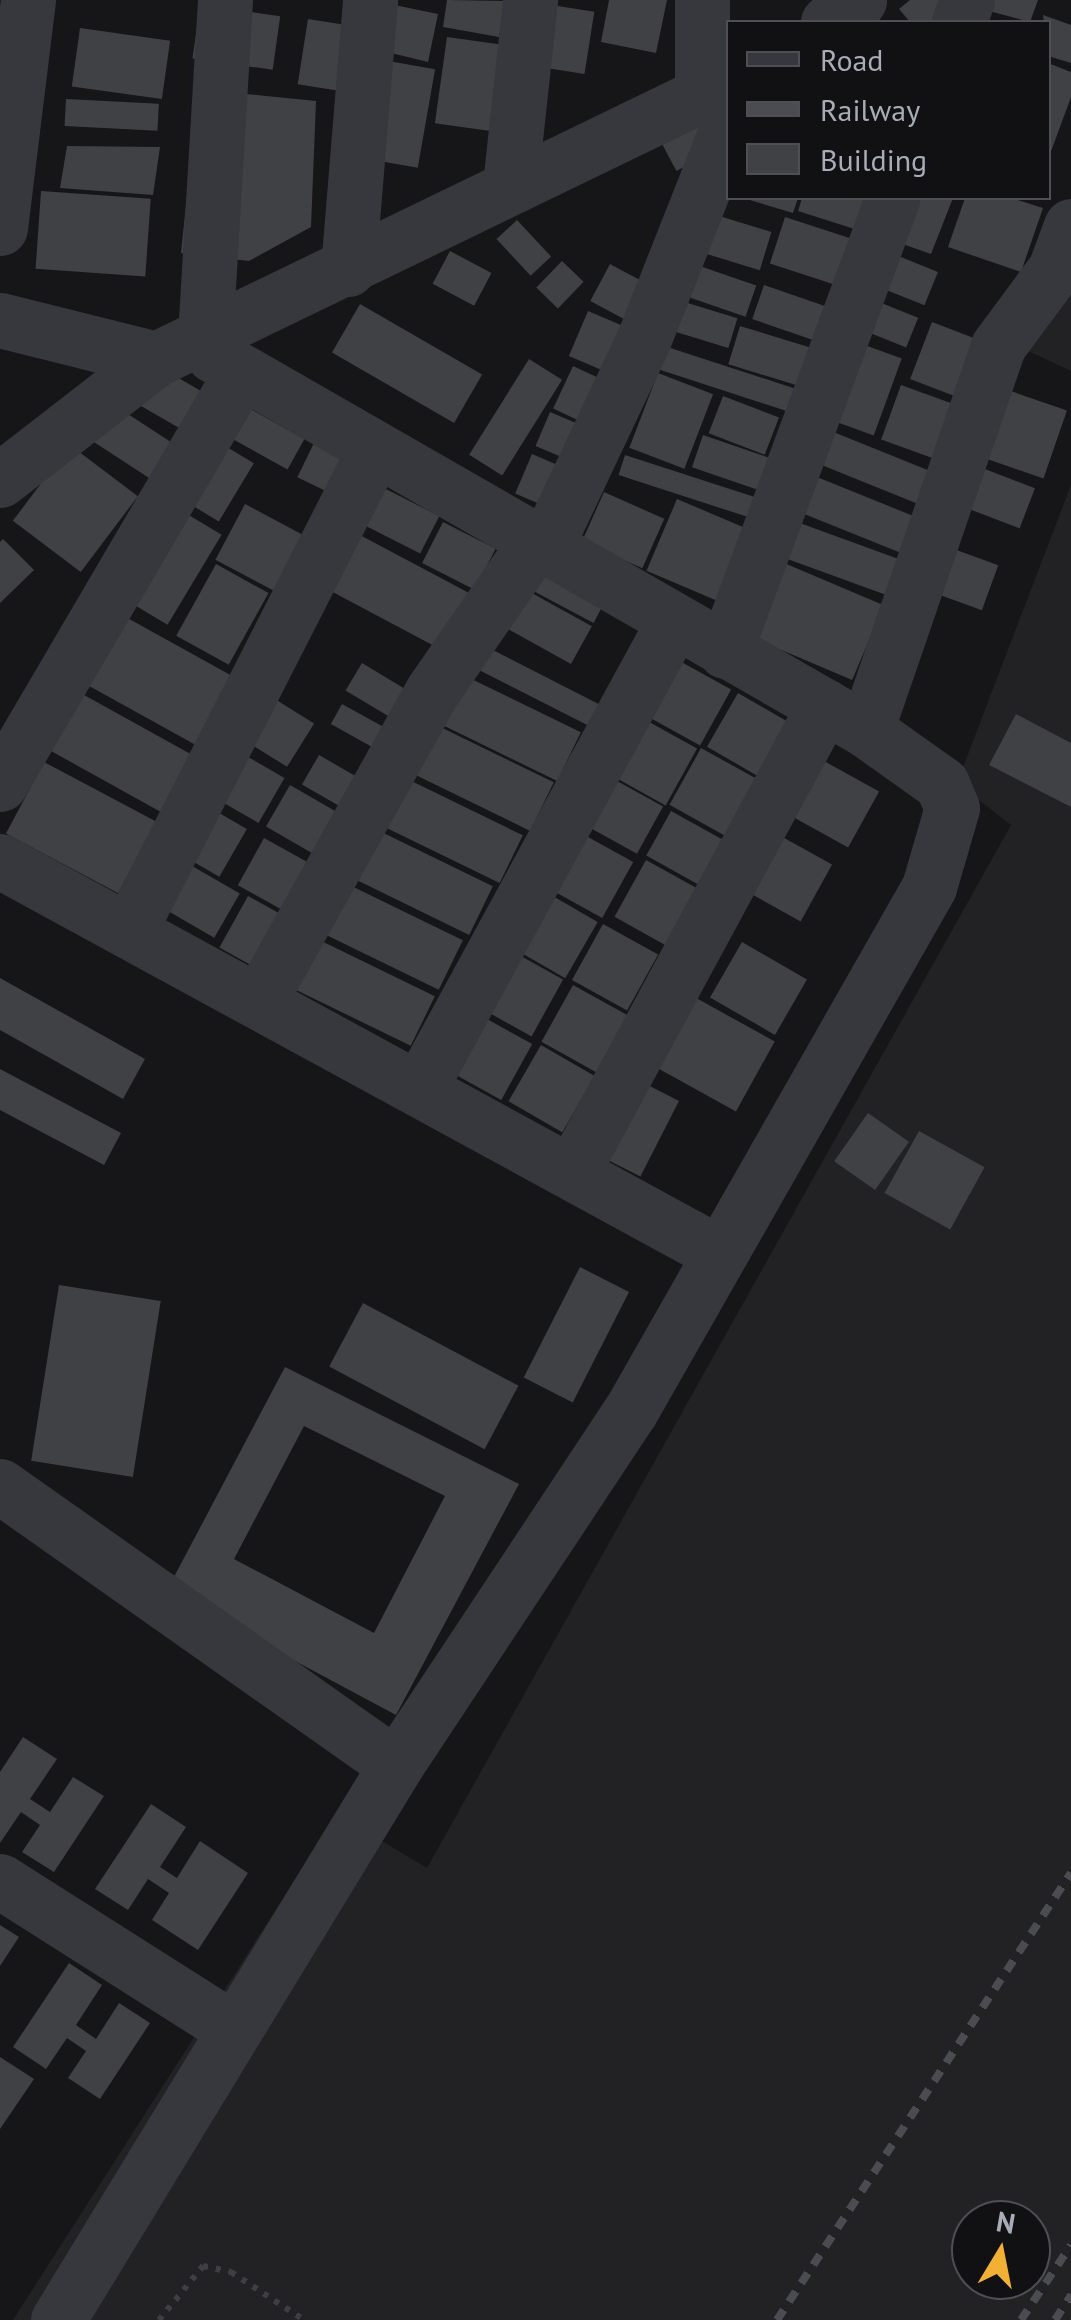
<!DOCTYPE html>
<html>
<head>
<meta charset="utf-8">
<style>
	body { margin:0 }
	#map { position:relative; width:1071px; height:2320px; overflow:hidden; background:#161618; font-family:"PT Sans",sans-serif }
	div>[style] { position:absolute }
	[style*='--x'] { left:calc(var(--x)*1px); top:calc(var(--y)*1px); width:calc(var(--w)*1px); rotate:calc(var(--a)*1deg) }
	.built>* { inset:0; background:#222225 }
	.building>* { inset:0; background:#404145; transform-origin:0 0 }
	.path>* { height:6px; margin-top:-3px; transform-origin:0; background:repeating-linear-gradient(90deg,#3d3f44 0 5px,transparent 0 13px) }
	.minor>* { height:55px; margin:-27.5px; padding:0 27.5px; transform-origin:27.5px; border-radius:27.5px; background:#37383d }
	.rail>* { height:8px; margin-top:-4px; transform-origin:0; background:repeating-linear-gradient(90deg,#4a4c52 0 12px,transparent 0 22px) }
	span { translate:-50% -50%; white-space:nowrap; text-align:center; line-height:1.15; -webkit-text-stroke:8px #111113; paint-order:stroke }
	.legend { position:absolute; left:726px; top:20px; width:325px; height:180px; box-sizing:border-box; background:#111113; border:2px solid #4d4f55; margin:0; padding:12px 18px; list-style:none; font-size:30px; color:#a8adb8 }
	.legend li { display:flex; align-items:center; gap:20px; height:50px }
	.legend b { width:50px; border:2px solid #4d4f55 }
	.north { position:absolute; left:951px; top:2200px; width:100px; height:100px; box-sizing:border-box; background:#111113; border:2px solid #4d4f55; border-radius:50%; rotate:10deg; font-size:28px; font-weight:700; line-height:40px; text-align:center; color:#a8adb8 }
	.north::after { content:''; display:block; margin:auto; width:35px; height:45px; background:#f2b134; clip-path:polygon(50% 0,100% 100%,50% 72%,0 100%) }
</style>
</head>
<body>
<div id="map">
	<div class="built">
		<i style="clip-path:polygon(1071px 226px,1071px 371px,1026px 350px)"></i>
		<i style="clip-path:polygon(evenodd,1071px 485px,1071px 2320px,13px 2320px,337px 1814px,427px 1868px,1011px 825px,957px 783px,1071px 485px,971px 2220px,1031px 2220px,1031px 2280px,971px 2280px,971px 2220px)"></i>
	</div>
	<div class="building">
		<i style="clip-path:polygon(447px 0,505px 1px,499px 37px,443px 27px)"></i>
		<i style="clip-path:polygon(609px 0,667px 0,656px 53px,601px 42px)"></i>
		<i style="clip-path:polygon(910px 0,950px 0,945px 22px,910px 22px,899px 9px)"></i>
		<i style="clip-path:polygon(986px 0,1038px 0,1030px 22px,982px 9px)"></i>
		<i style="clip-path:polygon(380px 2px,438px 14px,428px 62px,383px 51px)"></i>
		<i style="left:539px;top:3px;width:56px;height:63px;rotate:9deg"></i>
		<i style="left:200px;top:5px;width:81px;height:54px;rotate:8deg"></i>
		<i style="clip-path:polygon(1043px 15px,1071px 25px,1071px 63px,1048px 56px)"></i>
		<i style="left:308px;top:19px;width:45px;height:66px;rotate:9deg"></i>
		<i style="left:80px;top:28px;width:91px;height:59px;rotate:8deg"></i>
		<i style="left:447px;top:37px;width:56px;height:87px;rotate:8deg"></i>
		<i style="left:377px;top:59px;width:59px;height:100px;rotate:10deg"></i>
		<i style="clip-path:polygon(1048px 63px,1071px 72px,1071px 97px,1049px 157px)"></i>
		<i style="clip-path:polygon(198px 89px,316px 101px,311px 227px,249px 261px,181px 253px)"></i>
		<i style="left:66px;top:99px;width:93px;height:27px;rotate:3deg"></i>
		<i style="left:701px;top:115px;width:38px;height:48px;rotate:62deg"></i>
		<i style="clip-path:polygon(67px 146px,160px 147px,153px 195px,60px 188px)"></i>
		<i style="left:41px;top:191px;width:110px;height:78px;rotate:4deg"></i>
		<i style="clip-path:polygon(743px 198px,798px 198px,793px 213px)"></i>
		<i style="clip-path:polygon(802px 198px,882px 198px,870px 234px,798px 211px)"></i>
		<i style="clip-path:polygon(907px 198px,953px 198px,931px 254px,891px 240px)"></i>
		<i style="clip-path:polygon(965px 198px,1011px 198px,1043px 208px,1021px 272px,948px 247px)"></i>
		<i style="left:716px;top:215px;width:58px;height:40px;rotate:17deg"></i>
		<i style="left:785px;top:217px;width:75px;height:49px;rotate:18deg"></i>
		<i style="left:517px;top:220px;width:50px;height:28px;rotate:47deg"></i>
		<i style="left:450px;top:251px;width:47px;height:37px;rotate:28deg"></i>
		<i style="left:886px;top:251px;width:56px;height:36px;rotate:22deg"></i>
		<i style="left:562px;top:261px;width:30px;height:37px;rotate:44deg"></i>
		<i style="left:691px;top:263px;width:69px;height:33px;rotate:19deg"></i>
		<i style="left:610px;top:264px;width:45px;height:42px;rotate:28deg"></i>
		<i style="left:764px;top:285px;width:65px;height:36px;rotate:19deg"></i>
		<i style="left:869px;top:298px;width:53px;height:32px;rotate:22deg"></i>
		<i style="left:681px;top:301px;width:59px;height:31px;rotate:17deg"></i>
		<i style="left:360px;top:304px;width:141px;height:56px;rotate:30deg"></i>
		<i style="left:588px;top:311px;width:46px;height:49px;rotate:23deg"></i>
		<i style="left:932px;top:322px;width:53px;height:61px;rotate:21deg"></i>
		<i style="left:740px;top:326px;width:88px;height:40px;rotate:17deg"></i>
		<i style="left:851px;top:340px;width:54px;height:82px;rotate:20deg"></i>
		<i style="left:655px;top:343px;width:155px;height:24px;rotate:18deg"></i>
		<i style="left:529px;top:359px;width:39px;height:113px;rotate:32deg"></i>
		<i style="left:156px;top:365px;width:53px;height:43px;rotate:30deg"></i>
		<i style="left:573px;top:366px;width:38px;height:47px;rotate:25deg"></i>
		<i style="left:658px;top:373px;width:59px;height:80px;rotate:21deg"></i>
		<i style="left:901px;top:385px;width:61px;height:58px;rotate:20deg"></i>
		<i style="left:996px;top:386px;width:75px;height:72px;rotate:19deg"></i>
		<i style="left:723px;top:396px;width:60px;height:40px;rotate:21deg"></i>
		<i style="left:114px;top:405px;width:77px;height:42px;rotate:33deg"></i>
		<i style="left:245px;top:406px;width:68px;height:35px;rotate:29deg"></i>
		<i style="left:550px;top:412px;width:39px;height:37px;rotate:23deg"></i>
		<i style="left:821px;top:427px;width:119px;height:35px;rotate:22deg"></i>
		<i style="left:703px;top:435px;width:75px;height:34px;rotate:19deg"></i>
		<i style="left:217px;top:441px;width:43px;height:68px;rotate:31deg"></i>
		<i style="left:314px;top:443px;width:34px;height:38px;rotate:26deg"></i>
		<i style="left:70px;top:445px;width:85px;height:95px;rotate:37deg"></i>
		<i style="left:532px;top:454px;width:33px;height:43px;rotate:23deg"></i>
		<i style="left:625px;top:455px;width:146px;height:21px;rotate:18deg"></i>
		<i style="left:964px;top:461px;width:76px;height:43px;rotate:21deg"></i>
		<i style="left:807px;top:473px;width:128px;height:39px;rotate:22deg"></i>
		<i style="left:384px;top:488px;width:62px;height:42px;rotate:27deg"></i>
		<i style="left:604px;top:492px;width:66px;height:54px;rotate:24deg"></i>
		<i style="left:677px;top:499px;width:76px;height:78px;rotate:23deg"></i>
		<i style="left:245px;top:504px;width:69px;height:63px;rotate:28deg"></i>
		<i style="left:177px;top:508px;width:52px;height:105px;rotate:31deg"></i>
		<i style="left:786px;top:518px;width:133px;height:38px;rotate:20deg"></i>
		<i style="left:443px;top:522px;width:59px;height:46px;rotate:27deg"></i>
		<i style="left:358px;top:534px;width:129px;height:63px;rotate:28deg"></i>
		<i style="clip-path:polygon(3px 539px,34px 570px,0 603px,0 542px)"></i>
		<i style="left:940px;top:544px;width:62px;height:48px;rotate:20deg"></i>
		<i style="left:777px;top:560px;width:116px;height:81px;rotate:23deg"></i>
		<i style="left:216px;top:564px;width:60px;height:82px;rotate:29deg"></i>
		<i style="left:531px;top:566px;width:82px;height:21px;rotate:28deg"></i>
		<i style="left:521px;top:587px;width:81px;height:43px;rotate:29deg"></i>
		<i style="left:113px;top:610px;width:142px;height:78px;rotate:29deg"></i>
		<i style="left:479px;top:643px;width:137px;height:24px;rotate:27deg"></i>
		<i style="left:676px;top:659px;width:63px;height:64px;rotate:29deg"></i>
		<i style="left:362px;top:663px;width:61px;height:32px;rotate:31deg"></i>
		<i style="left:455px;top:671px;width:140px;height:54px;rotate:26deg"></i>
		<i style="left:75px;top:690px;width:143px;height:65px;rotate:29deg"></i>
		<i style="left:738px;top:693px;width:62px;height:62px;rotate:30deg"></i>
		<i style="left:270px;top:696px;width:52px;height:51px;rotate:32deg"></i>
		<i style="left:342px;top:704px;width:60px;height:23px;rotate:29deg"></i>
		<i style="clip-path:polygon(1016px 714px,1071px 743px,1071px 807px,989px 765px)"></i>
		<i style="left:642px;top:718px;width:63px;height:65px;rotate:29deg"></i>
		<i style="left:428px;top:721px;width:140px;height:54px;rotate:26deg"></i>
		<i style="left:701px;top:748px;width:63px;height:65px;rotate:29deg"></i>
		<i style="left:236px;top:750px;width:56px;height:52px;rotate:30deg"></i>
		<i style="left:319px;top:755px;width:56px;height:34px;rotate:30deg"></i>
		<i style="left:824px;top:761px;width:63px;height:64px;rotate:29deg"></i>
		<i style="left:44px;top:762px;width:127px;height:81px;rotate:28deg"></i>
		<i style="left:397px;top:774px;width:140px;height:53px;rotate:26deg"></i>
		<i style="left:608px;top:776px;width:63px;height:54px;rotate:29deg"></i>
		<i style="left:290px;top:785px;width:67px;height:48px;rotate:30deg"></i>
		<i style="left:207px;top:806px;width:46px;height:55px;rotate:30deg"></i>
		<i style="left:671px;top:811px;width:63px;height:51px;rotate:29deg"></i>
		<i style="left:367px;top:825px;width:140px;height:54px;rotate:26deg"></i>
		<i style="left:579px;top:832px;width:62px;height:64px;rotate:29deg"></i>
		<i style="left:777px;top:834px;width:63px;height:65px;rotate:29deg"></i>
		<i style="left:264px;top:838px;width:62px;height:54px;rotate:29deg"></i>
		<i style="left:180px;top:859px;width:69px;height:51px;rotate:30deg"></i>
		<i style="left:646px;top:860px;width:63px;height:65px;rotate:29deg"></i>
		<i style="left:337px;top:879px;width:140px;height:55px;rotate:26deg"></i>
		<i style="left:544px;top:891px;width:62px;height:65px;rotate:30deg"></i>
		<i style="left:248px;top:896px;width:43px;height:59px;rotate:29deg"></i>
		<i style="left:603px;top:924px;width:63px;height:64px;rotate:29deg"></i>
		<i style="left:309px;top:935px;width:140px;height:55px;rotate:26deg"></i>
		<i style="left:742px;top:942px;width:75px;height:64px;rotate:30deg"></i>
		<i style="left:508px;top:949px;width:63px;height:65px;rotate:29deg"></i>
		<i style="clip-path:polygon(0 978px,145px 1059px,123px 1099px,0 1030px)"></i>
		<i style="left:573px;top:985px;width:63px;height:65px;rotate:29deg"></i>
		<i style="left:689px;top:994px;width:98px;height:80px;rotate:29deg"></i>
		<i style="left:478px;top:1014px;width:62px;height:64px;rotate:29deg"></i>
		<i style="left:541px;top:1045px;width:62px;height:65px;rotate:30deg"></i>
		<i style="clip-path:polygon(0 1069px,121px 1133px,104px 1165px,0 1110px)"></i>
		<i style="left:638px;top:1080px;width:46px;height:85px;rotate:27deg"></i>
		<i style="left:868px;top:1113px;width:50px;height:59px;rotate:35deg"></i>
		<i style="left:919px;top:1131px;width:75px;height:71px;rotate:29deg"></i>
		<i style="left:580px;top:1267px;width:55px;height:124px;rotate:27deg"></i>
		<i style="left:59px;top:1285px;width:103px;height:178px;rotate:9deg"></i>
		<i style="left:363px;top:1303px;width:176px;height:72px;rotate:28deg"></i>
		<i style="clip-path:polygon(evenodd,285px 1367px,519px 1484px,396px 1715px,166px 1592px,285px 1367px,304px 1426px,445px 1496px,374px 1633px,234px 1559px,304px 1426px)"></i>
		<i style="clip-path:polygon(23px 1737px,57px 1759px,30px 1799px,50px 1812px,73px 1777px,104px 1796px,54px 1872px,22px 1852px,40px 1825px,21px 1812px,0 1843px,0 1772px)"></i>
		<i style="clip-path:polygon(151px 1804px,186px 1827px,160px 1867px,177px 1878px,200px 1841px,248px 1873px,198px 1950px,152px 1920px,169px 1893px,148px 1879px,128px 1910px,95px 1889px)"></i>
		<i style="clip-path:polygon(0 1925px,19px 1937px,0 1966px)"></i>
		<i style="clip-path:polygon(69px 1963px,102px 1985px,76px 2025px,96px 2039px,119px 2003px,150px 2023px,100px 2099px,68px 2078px,86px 2051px,67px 2038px,46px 2069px,13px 2047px)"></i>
		<i style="clip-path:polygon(0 2057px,34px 2079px,0 2129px)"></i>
	</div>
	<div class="path">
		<i style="--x:159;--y:2320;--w:70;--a:-50.8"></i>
		<i style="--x:203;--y:2266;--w:29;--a:12"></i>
		<i style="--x:231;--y:2272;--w:87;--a:33.3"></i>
	</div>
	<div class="minor">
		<i style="--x:702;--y:0;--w:95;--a:90"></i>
		<i style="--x:828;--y:22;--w:38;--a:-35"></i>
		<i style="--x:959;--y:22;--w:23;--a:-70"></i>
		<i style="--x:510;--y:185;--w:186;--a:-83.8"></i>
		<i style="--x:0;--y:228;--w:230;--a:-83"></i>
		<i style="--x:348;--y:269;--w:270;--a:-85.3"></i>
		<i style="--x:0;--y:320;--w:161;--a:14"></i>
		<i style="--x:0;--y:480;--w:197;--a:-37.8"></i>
		<i style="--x:156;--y:359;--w:636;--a:-25.84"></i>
		<i style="--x:546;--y:546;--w:227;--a:-64.7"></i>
		<i style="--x:643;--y:341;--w:231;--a:-68.4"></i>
		<i style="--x:725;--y:651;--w:483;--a:-69.7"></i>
		<i style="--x:866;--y:730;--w:406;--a:-71"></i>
		<i style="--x:998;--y:346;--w:96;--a:-53.5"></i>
		<i style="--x:1055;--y:269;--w:46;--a:-69.6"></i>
		<i style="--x:0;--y:784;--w:474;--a:-59.6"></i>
		<i style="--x:0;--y:861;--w:819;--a:28.6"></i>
		<i style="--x:129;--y:931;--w:539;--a:-62.96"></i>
		<i style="--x:259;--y:1001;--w:356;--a:-60.8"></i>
		<i style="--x:433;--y:690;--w:183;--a:-55.3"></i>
		<i style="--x:419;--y:1089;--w:533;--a:-61.42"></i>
		<i style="--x:572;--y:1172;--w:530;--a:-61.6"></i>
		<i style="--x:0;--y:1486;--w:484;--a:35.2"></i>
		<i style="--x:0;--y:1881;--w:276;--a:32.4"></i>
		<i style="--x:58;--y:2320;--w:650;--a:-58.66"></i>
		<i style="--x:396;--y:1765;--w:424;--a:-56.5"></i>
		<i style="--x:630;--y:1412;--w:604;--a:-60.34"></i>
		<i style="--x:929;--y:887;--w:82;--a:-73.8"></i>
		<i style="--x:952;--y:808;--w:26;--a:-113"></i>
		<i style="--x:942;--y:784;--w:93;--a:-144.6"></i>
		<i style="--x:866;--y:730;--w:753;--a:-150.13"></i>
		<i style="--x:213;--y:355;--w:20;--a:-114"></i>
		<i style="--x:205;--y:337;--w:338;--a:-86.6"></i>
	</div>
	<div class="rail">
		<i style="--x:777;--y:2320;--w:535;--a:-56.67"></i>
		<i style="--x:1021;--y:2320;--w:90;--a:-56.3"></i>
		<i style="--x:1055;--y:2320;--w:30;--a:-57"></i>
	</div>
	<ul class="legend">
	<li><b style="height:12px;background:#37383d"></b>Road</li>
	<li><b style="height:12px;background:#4a4c52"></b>Railway</li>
	<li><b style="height:28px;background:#404145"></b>Building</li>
	</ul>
	<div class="north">N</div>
</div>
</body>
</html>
